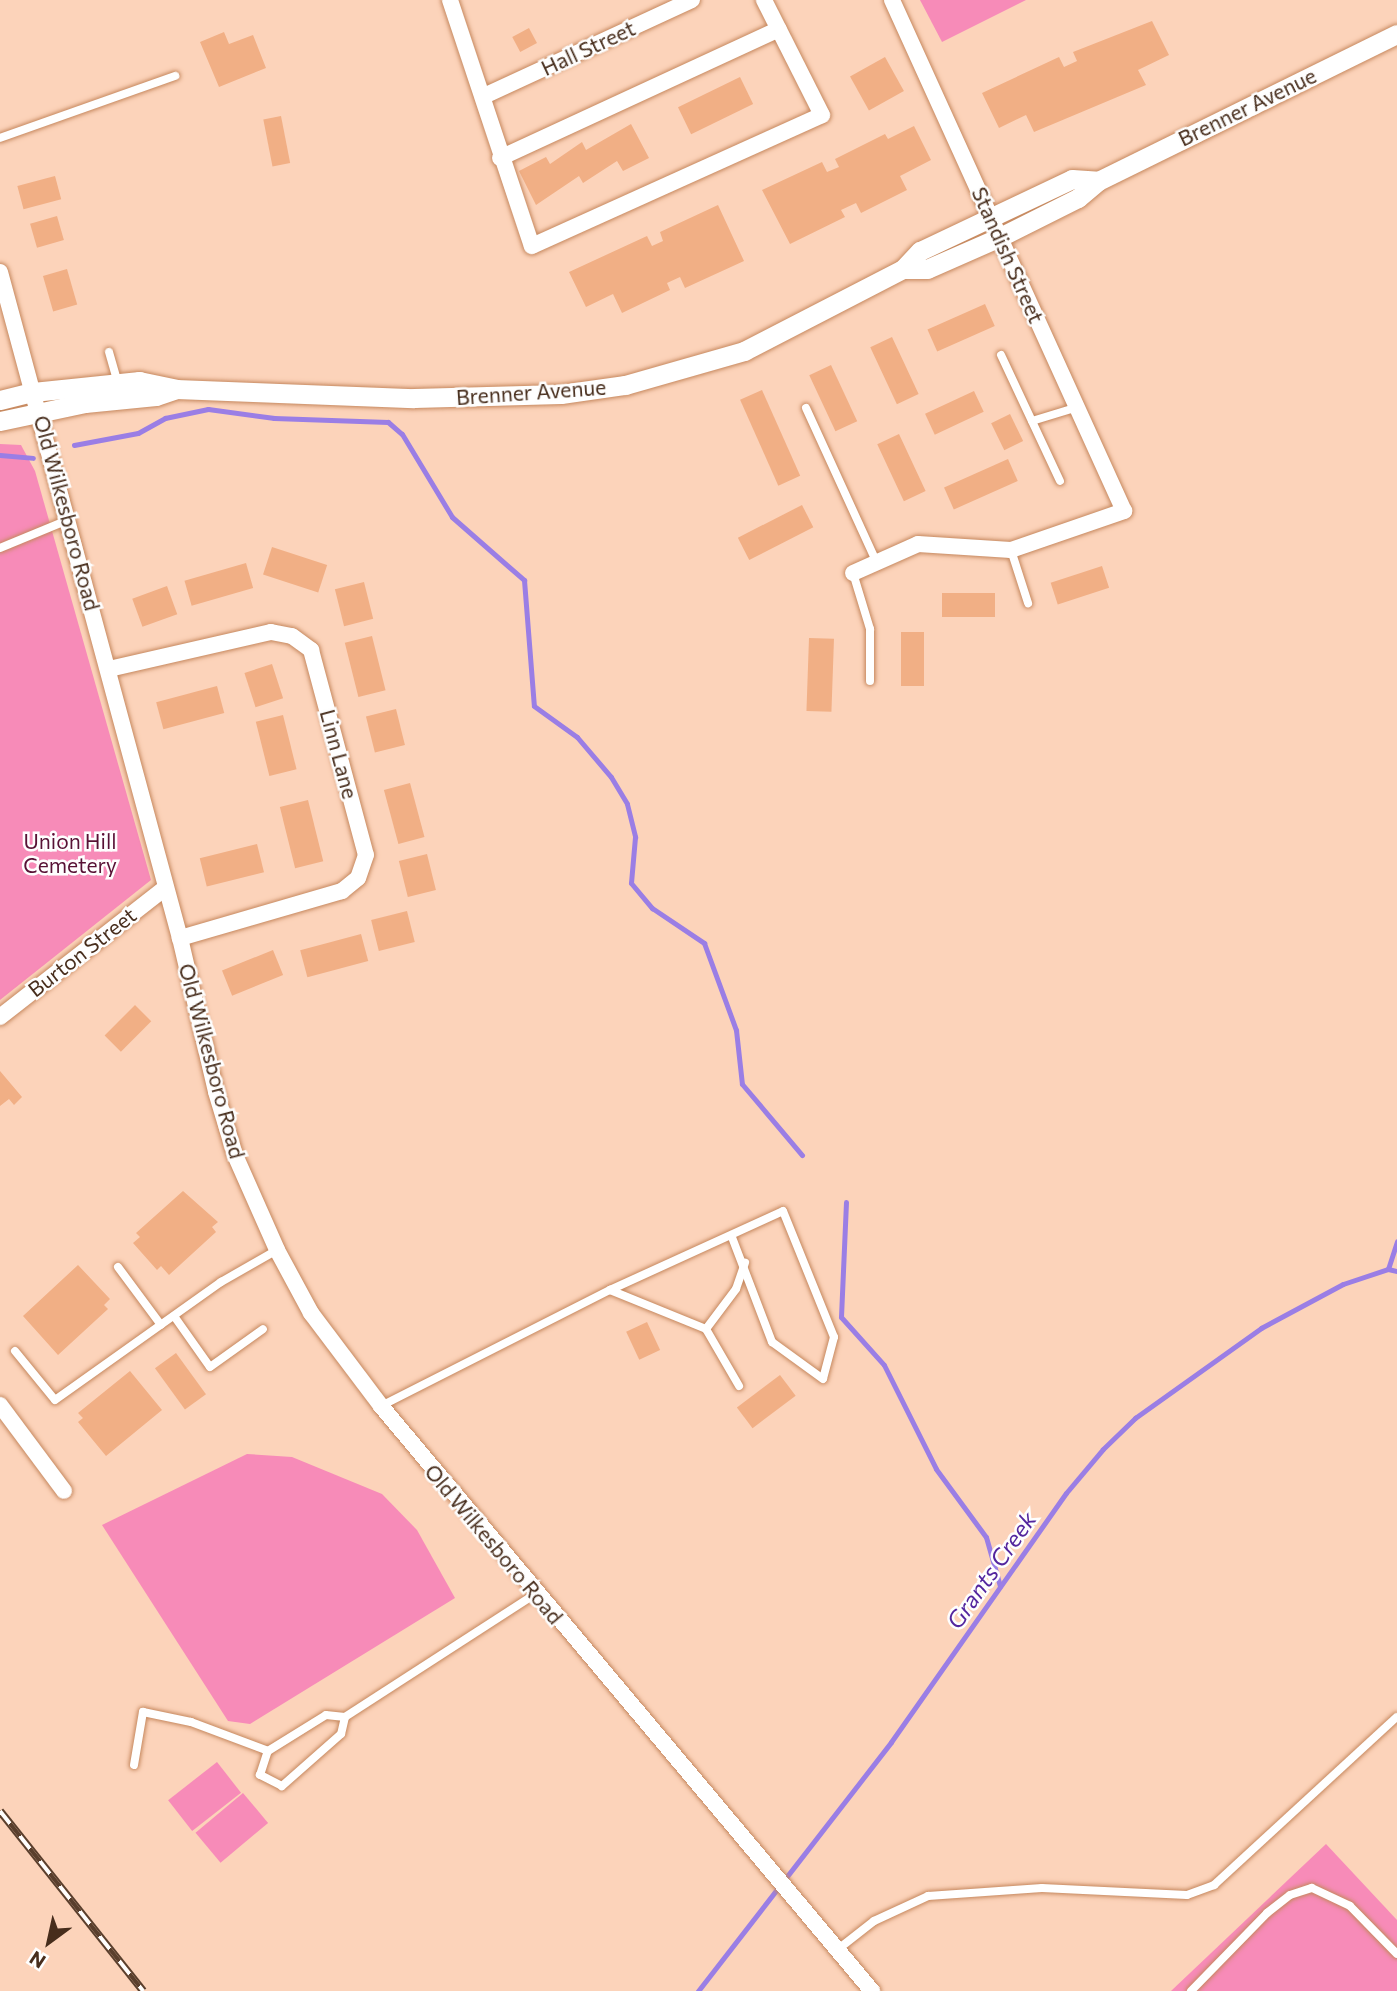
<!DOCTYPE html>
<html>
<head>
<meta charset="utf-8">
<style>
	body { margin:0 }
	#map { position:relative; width:1397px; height:1991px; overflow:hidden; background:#fcd3ba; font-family:Commissioner,sans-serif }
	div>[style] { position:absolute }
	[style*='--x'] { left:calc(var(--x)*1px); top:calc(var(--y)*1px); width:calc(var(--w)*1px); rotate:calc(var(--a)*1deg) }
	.green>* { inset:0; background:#f78bb8; transform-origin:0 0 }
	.stream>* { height:5px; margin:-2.5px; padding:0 2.5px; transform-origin:2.5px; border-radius:2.5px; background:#9a7ee5 }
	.building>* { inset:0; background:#f1af85; transform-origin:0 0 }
	.roads { filter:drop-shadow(0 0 2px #c6885e) drop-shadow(0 0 2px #c6885e) }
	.service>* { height:8px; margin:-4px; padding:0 4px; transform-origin:4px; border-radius:4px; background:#fff }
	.minor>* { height:16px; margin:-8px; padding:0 8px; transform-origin:8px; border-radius:8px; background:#fff }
	.tertiary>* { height:19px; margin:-9.5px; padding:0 9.5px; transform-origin:9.5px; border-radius:9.5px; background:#fff }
	.rail>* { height:8px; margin-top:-4px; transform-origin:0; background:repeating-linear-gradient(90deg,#fefefe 0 16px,#5a3f2d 0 32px); box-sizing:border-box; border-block:2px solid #5a3f2d }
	span { translate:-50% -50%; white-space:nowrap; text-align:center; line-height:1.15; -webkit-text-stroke:5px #fefefe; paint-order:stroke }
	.street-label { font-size:21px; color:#472d1c }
	.park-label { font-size:21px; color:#581135 }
	.water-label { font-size:23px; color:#54269e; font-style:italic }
	.north { position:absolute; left:14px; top:1907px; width:70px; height:70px; -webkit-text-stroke:5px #fefefe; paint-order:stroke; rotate:213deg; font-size:19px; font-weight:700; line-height:28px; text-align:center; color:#472d1c }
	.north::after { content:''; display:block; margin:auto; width:24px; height:32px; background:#472d1c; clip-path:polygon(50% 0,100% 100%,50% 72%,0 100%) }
</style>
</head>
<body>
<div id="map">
	<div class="green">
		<i style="clip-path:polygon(920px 0,1026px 0,942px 42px)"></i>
		<i style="clip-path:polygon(0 444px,21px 445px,35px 471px,151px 880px,0 1000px)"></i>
		<i style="clip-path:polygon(247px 1454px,292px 1457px,382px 1494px,417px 1530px,455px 1598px,250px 1724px,228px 1721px,102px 1525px)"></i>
		<i style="left:217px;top:1762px;width:39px;height:62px;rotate:52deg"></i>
		<i style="left:243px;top:1793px;width:39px;height:62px;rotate:50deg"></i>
		<i style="clip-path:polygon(1326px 1844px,1397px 1920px,1397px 1991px,1171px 1991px)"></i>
	</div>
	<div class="stream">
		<i style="--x:74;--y:445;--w:65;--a:-10.6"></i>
		<i style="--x:138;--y:433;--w:31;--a:-29"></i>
		<i style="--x:165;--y:418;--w:44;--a:-11.8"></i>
		<i style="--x:208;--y:409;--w:67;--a:7.8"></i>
		<i style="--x:274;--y:418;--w:114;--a:2"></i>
		<i style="--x:388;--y:422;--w:18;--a:41"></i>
		<i style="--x:402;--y:434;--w:97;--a:58.9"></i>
		<i style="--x:452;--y:517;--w:96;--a:41.2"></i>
		<i style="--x:524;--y:580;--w:126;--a:85.5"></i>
		<i style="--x:534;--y:706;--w:53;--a:35.8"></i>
		<i style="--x:577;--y:737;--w:52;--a:49.6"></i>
		<i style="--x:611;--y:777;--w:31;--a:59"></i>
		<i style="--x:627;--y:804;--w:34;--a:76"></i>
		<i style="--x:635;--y:837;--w:46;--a:95"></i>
		<i style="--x:631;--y:883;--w:33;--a:50"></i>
		<i style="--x:652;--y:908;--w:63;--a:33.9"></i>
		<i style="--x:704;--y:943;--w:93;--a:69.8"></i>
		<i style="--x:736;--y:1030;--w:54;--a:83.7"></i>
		<i style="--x:742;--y:1084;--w:93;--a:49.8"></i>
		<i style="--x:0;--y:455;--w:33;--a:5"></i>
		<i style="--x:846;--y:1202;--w:115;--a:92.5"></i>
		<i style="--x:841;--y:1317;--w:64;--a:48.1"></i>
		<i style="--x:884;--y:1365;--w:116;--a:63.4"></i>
		<i style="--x:936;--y:1469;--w:84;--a:53.7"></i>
		<i style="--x:986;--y:1537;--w:51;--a:74.1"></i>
		<i style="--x:1388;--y:1269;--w:29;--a:-72"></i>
		<i style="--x:698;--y:1991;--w:315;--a:-52.2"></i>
		<i style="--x:891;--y:1742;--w:304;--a:-54.9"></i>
		<i style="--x:1066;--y:1493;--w:57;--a:-49.9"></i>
		<i style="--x:1103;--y:1449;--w:45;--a:-44.1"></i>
		<i style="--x:1135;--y:1418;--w:155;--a:-35.5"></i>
		<i style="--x:1261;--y:1328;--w:93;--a:-28.2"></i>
		<i style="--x:1343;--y:1284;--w:47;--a:-18.4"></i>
		<i style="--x:1388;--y:1269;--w:9;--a:13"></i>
	</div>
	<div class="building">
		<i style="clip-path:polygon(1152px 21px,1169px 55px,1138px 70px,1146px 85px,1034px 132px,1026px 115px,999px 128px,982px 93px,1059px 57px,1064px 67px,1077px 61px,1073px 52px)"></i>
		<i style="left:529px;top:28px;width:17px;height:19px;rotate:62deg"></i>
		<i style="clip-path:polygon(224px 32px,229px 44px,253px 35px,266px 68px,219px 87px,200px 42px)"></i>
		<i style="left:885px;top:57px;width:39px;height:40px;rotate:61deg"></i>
		<i style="left:740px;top:77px;width:30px;height:69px;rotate:64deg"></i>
		<i style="left:281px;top:116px;width:48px;height:18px;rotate:79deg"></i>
		<i style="clip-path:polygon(631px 124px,649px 158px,623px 171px,617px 161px,583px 183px,579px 176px,536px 205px,519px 171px,546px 157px,550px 164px,582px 142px,586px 150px)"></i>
		<i style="clip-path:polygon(914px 126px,931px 160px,900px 176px,907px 190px,861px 213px,856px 203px,841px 210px,845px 217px,790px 244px,762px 190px,822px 162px,827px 172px,839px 167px,835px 159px,885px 134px,888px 139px)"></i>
		<i style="left:55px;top:176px;width:24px;height:39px;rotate:75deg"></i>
		<i style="clip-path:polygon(718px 205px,744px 261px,685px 288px,680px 277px,667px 283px,670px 290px,622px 313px,613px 294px,586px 307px,569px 272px,647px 236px,652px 246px,663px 241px,660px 232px)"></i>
		<i style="left:57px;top:216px;width:25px;height:28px;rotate:74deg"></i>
		<i style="left:67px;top:269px;width:37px;height:25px;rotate:74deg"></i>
		<i style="left:985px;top:304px;width:24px;height:63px;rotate:66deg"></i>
		<i style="left:892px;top:337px;width:63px;height:24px;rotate:65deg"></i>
		<i style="left:831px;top:365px;width:62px;height:24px;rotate:65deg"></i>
		<i style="left:762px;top:390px;width:94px;height:24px;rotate:66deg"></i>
		<i style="left:974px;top:391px;width:23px;height:54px;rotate:65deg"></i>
		<i style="left:1010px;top:414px;width:30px;height:21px;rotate:64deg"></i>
		<i style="left:899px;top:434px;width:63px;height:24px;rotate:65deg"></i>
		<i style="left:1008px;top:459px;width:24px;height:70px;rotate:66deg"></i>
		<i style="left:802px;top:505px;width:25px;height:72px;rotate:63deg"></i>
		<i style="left:272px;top:547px;width:58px;height:29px;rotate:18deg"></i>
		<i style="left:246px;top:563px;width:26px;height:64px;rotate:74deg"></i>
		<i style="left:1102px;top:566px;width:23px;height:54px;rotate:72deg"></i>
		<i style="left:364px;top:582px;width:38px;height:30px;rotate:76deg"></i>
		<i style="left:167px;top:586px;width:30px;height:37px;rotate:70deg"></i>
		<i style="left:942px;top:593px;width:53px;height:24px"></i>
		<i style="left:901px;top:632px;width:23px;height:54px"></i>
		<i style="left:372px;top:636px;width:56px;height:28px;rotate:76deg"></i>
		<i style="left:809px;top:638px;width:25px;height:73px;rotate:2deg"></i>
		<i style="left:272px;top:664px;width:36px;height:29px;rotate:72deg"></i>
		<i style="left:217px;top:686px;width:28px;height:63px;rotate:75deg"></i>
		<i style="left:396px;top:709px;width:37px;height:31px;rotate:76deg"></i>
		<i style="left:283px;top:715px;width:56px;height:28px;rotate:76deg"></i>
		<i style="left:410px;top:783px;width:56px;height:27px;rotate:75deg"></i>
		<i style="left:308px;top:800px;width:63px;height:29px;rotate:76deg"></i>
		<i style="left:257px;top:844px;width:29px;height:59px;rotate:76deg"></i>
		<i style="left:427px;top:854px;width:37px;height:29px;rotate:76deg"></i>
		<i style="left:407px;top:911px;width:32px;height:37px;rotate:76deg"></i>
		<i style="left:361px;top:934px;width:28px;height:63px;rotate:75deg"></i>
		<i style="left:273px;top:950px;width:27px;height:55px;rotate:68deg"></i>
		<i style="left:135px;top:1005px;width:23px;height:43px;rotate:45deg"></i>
		<i style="clip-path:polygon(0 1071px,22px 1097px,14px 1105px,9px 1099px,0 1106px)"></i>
		<i style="clip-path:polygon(183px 1191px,218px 1222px,212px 1227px,216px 1232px,169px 1275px,161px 1266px,157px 1270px,133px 1243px,140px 1237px,136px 1233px)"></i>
		<i style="clip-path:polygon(78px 1265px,110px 1299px,104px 1305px,108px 1309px,58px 1355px,23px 1316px)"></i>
		<i style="left:647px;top:1322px;width:31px;height:23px;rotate:65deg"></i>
		<i style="left:176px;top:1353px;width:51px;height:26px;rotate:54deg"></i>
		<i style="clip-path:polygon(130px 1371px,162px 1410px,106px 1456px,78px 1422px,83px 1418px,78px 1413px)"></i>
		<i style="left:780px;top:1375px;width:26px;height:54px;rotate:53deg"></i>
	</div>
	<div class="roads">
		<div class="service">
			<i style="--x:0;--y:138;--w:186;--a:-19.5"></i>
			<i style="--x:109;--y:352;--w:32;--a:74"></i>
			<i style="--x:1001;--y:355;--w:139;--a:64.9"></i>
			<i style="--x:806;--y:408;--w:170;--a:65.4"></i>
			<i style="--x:1032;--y:421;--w:48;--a:-16.9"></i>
			<i style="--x:0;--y:548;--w:74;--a:-22.4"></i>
			<i style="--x:1011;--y:550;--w:56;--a:72.2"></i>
			<i style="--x:853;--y:573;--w:59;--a:73.1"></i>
			<i style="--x:870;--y:629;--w:52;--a:90"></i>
			<i style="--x:118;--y:1267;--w:72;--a:53.4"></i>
			<i style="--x:610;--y:1290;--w:190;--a:-24.5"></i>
			<i style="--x:783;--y:1211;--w:136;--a:68"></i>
			<i style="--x:834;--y:1337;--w:43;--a:104.7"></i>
			<i style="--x:823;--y:1379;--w:63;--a:-144"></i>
			<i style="--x:772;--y:1342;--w:112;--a:-110.9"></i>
			<i style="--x:174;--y:1316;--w:62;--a:54.8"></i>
			<i style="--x:210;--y:1367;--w:65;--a:-35.6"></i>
			<i style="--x:706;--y:1329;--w:50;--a:-53.1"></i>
			<i style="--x:736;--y:1289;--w:28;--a:-71"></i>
			<i style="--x:15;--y:1351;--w:63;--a:50.8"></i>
			<i style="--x:55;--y:1400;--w:204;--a:-35.4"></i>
			<i style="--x:221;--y:1282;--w:64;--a:-29.7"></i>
			<i style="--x:381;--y:1406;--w:257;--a:-26.9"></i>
			<i style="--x:610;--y:1290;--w:104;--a:22.1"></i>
			<i style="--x:706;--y:1329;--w:66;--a:59.9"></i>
			<i style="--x:345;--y:1717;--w:17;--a:103"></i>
			<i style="--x:341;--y:1734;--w:79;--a:138.6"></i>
			<i style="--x:282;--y:1786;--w:25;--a:-153"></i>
			<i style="--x:260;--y:1775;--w:25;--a:-72"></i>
			<i style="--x:268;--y:1751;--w:68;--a:-31.8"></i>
			<i style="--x:326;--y:1715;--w:19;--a:6"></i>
			<i style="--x:345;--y:1717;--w:226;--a:-32.9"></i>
			<i style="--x:134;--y:1765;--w:54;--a:-80.4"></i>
			<i style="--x:143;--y:1712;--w:49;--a:11.8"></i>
			<i style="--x:191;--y:1722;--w:82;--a:20.6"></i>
			<i style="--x:837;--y:1950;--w:47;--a:-38.1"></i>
			<i style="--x:874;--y:1921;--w:60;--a:-24.8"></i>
			<i style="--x:928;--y:1896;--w:114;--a:-4"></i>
			<i style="--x:1042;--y:1888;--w:145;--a:2.8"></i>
			<i style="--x:1187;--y:1895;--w:29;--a:-20"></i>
			<i style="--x:1214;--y:1885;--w:248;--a:-42.6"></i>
			<i style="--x:1191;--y:1991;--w:109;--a:-45.7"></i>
			<i style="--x:1267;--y:1913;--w:29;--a:-38"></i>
			<i style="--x:1290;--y:1895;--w:23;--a:-18"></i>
			<i style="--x:1312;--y:1888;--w:42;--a:25.3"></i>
			<i style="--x:1350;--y:1906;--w:67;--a:45.6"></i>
		</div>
		<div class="minor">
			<i style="--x:450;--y:0;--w:259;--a:71.6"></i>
			<i style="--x:532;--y:246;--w:318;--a:-24.3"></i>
			<i style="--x:822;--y:115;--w:129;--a:-116.8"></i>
			<i style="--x:484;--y:96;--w:229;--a:-24.8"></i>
			<i style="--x:500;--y:158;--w:307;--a:-24.8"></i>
			<i style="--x:0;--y:272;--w:690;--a:74.88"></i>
			<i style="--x:180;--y:938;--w:158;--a:76.8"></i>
			<i style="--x:216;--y:1092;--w:66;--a:73.2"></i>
			<i style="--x:235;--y:1155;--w:104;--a:66.1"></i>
			<i style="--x:277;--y:1250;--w:72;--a:61.6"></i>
			<i style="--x:311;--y:1313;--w:116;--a:53"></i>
			<i style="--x:381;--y:1406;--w:764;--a:49.99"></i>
			<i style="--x:853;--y:573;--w:71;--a:-24"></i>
			<i style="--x:918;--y:544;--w:93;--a:3.7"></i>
			<i style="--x:1011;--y:550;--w:120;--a:-19"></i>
			<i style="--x:1124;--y:511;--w:561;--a:-114.42"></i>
			<i style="--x:109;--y:669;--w:166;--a:-12.9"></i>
			<i style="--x:271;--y:632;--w:21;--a:11"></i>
			<i style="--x:292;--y:636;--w:24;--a:36"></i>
			<i style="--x:311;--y:650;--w:212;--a:75"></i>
			<i style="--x:366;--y:855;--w:24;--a:109"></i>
			<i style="--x:358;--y:878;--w:21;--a:141"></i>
			<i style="--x:342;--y:891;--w:169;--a:163.8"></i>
			<i style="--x:0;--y:1017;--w:209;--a:-38"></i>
			<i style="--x:0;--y:1405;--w:107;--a:53.3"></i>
		</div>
		<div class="tertiary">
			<i style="--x:903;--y:269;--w:24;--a:0"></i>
			<i style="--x:927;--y:269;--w:80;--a:-23.7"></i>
			<i style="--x:1000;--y:237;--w:87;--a:-26.6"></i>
			<i style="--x:1078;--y:198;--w:26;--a:-40"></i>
			<i style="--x:1098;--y:181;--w:333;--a:-26.2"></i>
			<i style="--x:0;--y:400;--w:34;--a:-14"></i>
			<i style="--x:33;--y:392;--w:107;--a:-5.9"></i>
			<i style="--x:139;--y:381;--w:38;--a:12"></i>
			<i style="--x:0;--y:421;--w:87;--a:-12"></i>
			<i style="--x:85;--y:403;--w:71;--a:-5.6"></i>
			<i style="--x:156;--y:396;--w:21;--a:-19"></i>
			<i style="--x:176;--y:389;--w:238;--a:2.2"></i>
			<i style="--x:414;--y:398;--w:147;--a:-1.6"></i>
			<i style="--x:561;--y:394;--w:65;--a:-8"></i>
			<i style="--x:625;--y:385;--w:124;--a:-15.9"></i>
			<i style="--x:744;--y:351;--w:179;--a:-27.3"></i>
			<i style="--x:903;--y:269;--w:25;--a:-47"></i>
			<i style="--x:920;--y:251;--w:168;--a:-25.3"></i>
			<i style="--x:1072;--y:179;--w:26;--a:4"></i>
		</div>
	</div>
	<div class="rail">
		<i style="--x:0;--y:1811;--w:230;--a:51.5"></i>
	</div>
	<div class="street-label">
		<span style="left:588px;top:48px;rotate:-25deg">Hall Street</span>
		<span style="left:1247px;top:107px;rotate:-26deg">Brenner Avenue</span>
		<span style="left:1008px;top:255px;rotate:66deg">Standish Street</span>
		<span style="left:531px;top:392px;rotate:-4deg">Brenner Avenue</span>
		<span style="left:67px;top:513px;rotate:75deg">Old Wilkesboro Road</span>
		<span style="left:339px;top:754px;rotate:75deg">Linn Lane</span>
		<span style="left:82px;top:952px;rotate:-38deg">Burton Street</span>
		<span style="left:212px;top:1061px;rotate:75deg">Old Wilkesboro Road</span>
		<span style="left:494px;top:1544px;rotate:50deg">Old Wilkesboro Road</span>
	</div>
	<div class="park-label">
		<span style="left:70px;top:853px">Union Hill<br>Cemetery</span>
	</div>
	<div class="water-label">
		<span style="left:991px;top:1570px;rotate:-55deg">Grants Creek</span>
	</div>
	<div class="north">N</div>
</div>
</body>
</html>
